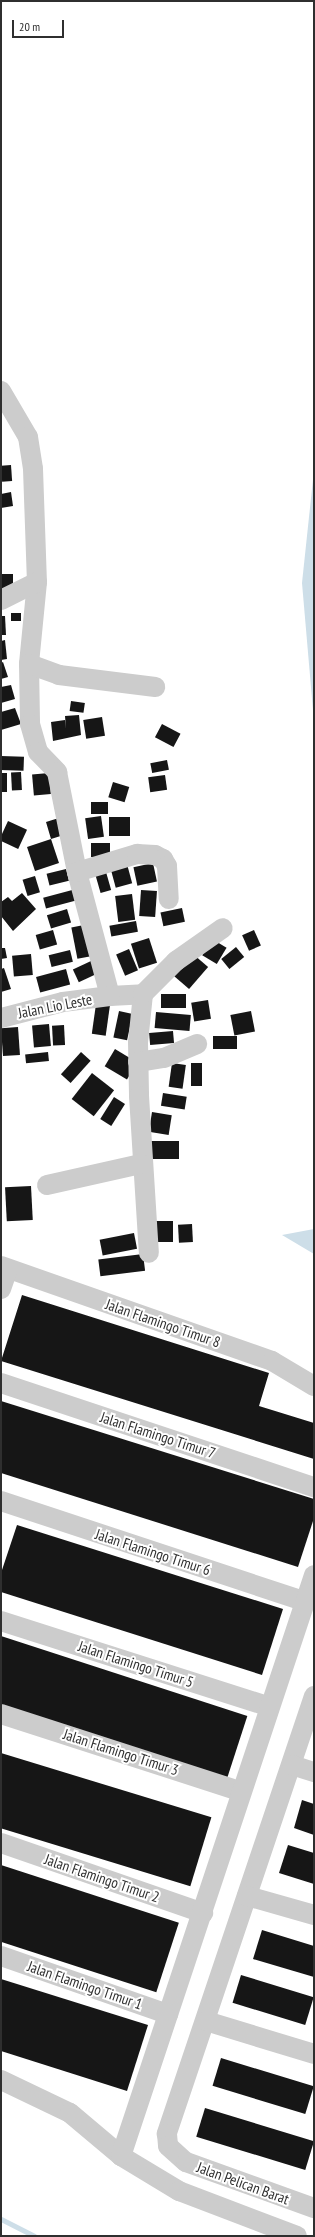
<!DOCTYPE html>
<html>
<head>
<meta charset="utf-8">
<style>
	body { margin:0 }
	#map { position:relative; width:315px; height:2237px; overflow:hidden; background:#fff; font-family:"PT Sans Narrow",sans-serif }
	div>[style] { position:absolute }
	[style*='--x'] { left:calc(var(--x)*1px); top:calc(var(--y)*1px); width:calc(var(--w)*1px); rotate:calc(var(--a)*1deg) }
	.water>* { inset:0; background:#cddee8 }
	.stream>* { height:5px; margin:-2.5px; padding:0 2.5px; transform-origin:2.5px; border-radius:2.5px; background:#cddee8 }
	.building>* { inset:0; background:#161616; transform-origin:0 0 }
	.minor>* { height:20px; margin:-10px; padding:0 10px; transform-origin:10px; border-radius:10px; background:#ccc }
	span { translate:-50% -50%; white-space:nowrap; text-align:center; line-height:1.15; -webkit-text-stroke:4px #fff; paint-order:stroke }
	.street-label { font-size:15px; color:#2f2f2f }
	.frame { position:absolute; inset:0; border:2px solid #2f2f2f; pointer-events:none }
	.scale { position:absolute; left:12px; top:20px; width:52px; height:18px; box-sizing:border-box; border:2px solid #2f2f2f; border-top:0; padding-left:5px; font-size:12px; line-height:14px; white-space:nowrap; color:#2f2f2f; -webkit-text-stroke:3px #fff; paint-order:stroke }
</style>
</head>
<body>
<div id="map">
	<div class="water">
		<i style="clip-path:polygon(314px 470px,314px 722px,302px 583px)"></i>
		<i style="clip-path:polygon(314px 1229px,314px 1254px,282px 1235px)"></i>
	</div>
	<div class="stream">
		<i style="--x:1;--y:2219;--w:37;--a:27"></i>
	</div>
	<div class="building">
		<i style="left:11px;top:465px;width:16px;height:10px;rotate:86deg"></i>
		<i style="clip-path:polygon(11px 492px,13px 506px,1px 508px,1px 494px)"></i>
		<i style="left:1px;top:574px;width:12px;height:20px"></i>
		<i style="left:11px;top:613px;width:10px;height:8px"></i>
		<i style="clip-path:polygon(1px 616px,5px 616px,6px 635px,1px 635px)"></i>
		<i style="clip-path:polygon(5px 640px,7px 659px,1px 660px,1px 641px)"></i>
		<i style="clip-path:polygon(3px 662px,8px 677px,1px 679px,1px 663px)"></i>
		<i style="clip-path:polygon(11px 685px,15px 699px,1px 703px,1px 687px)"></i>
		<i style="left:71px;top:701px;width:14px;height:10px;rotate:8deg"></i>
		<i style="clip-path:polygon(15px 708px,21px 724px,1px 730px,1px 712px)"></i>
		<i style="clip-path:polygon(79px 715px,81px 735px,53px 741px,51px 722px,65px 720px,66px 729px,65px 716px)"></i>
		<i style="left:102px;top:717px;width:19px;height:19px;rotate:81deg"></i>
		<i style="left:162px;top:724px;width:21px;height:15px;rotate:28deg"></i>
		<i style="left:1px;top:756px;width:23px;height:14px;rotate:2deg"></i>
		<i style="left:167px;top:760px;width:10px;height:17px;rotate:79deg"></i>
		<i style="left:21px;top:772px;width:18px;height:10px;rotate:87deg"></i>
		<i style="left:1px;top:773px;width:6px;height:19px"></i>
		<i style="left:49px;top:773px;width:21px;height:17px;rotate:85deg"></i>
		<i style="left:165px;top:775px;width:15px;height:17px;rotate:82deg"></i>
		<i style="left:113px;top:782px;width:17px;height:16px;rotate:17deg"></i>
		<i style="left:91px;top:802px;width:17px;height:12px"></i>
		<i style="left:101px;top:816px;width:21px;height:16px;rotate:82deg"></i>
		<i style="clip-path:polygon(62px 817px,67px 834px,51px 839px,59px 863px,35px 871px,27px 847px,51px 839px,46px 822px)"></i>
		<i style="left:109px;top:817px;width:21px;height:19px"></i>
		<i style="left:8px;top:821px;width:21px;height:21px;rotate:25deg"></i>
		<i style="left:91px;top:843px;width:19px;height:14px"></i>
		<i style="left:153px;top:863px;width:19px;height:20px;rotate:78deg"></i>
		<i style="left:127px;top:864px;width:20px;height:17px;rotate:75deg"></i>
		<i style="left:104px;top:865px;width:26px;height:11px;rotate:74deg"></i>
		<i style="left:66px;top:869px;width:12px;height:20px;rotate:76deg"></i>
		<i style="left:35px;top:876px;width:17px;height:13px;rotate:73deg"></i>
		<i style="left:76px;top:889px;width:11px;height:34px;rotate:75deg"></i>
		<i style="left:141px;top:890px;width:16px;height:26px;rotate:4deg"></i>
		<i style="clip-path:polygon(22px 893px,36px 909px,13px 931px,1px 916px,1px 902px,8px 897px,12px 901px)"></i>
		<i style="left:132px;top:894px;width:26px;height:17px;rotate:83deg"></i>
		<i style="left:182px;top:908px;width:14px;height:22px;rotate:78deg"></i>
		<i style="left:67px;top:909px;width:14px;height:21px;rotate:73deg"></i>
		<i style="left:136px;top:921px;width:11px;height:27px;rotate:80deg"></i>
		<i style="left:89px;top:924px;width:32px;height:18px;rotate:79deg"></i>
		<i style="left:53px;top:930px;width:15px;height:18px;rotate:74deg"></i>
		<i style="left:254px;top:930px;width:17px;height:13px;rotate:66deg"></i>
		<i style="left:149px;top:938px;width:26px;height:19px;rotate:72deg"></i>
		<i style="left:212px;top:939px;width:17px;height:19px;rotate:31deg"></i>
		<i style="left:236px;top:947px;width:13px;height:19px;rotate:51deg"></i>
		<i style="clip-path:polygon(1px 948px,5px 948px,7px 958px,1px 959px)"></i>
		<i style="left:129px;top:949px;width:23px;height:14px;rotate:67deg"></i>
		<i style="left:70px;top:950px;width:12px;height:22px;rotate:76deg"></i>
		<i style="left:31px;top:954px;width:21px;height:19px;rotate:85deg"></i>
		<i style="left:193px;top:954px;width:20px;height:29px;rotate:41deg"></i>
		<i style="left:91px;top:961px;width:14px;height:20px;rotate:65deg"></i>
		<i style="clip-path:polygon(4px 968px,11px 989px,1px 992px,1px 969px)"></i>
		<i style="left:66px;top:969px;width:16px;height:31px;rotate:75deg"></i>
		<i style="left:161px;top:994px;width:25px;height:14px"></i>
		<i style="left:208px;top:1000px;width:19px;height:17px;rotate:81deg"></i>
		<i style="left:96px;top:1004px;width:14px;height:30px;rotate:8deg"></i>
		<i style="left:119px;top:1011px;width:14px;height:27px;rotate:12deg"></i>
		<i style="left:251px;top:1011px;width:21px;height:21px;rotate:79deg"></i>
		<i style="left:156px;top:1012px;width:35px;height:16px;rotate:5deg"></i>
		<i style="left:49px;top:1024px;width:22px;height:17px;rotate:85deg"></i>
		<i style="left:64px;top:1025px;width:20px;height:12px;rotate:87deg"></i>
		<i style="left:18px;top:1027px;width:28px;height:17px;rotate:86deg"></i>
		<i style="left:173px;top:1031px;width:12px;height:24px;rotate:85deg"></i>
		<i style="left:213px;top:1036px;width:24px;height:13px"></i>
		<i style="left:115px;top:1049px;width:26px;height:20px;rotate:31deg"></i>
		<i style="left:48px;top:1052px;width:9px;height:23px;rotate:84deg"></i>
		<i style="left:81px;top:1052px;width:13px;height:30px;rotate:42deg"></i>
		<i style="left:172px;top:1063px;width:14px;height:24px;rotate:8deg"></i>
		<i style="left:191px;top:1063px;width:11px;height:23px"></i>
		<i style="left:92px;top:1073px;width:28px;height:33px;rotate:38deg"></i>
		<i style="left:163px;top:1093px;width:24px;height:13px;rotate:9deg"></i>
		<i style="left:114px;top:1097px;width:13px;height:26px;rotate:32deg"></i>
		<i style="left:152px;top:1112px;width:20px;height:20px;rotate:9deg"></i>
		<i style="left:150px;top:1141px;width:29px;height:18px"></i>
		<i style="left:31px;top:1186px;width:34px;height:26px;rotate:87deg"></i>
		<i style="left:173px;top:1221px;width:21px;height:23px;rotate:90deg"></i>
		<i style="left:192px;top:1224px;width:18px;height:14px;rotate:87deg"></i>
		<i style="left:134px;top:1233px;width:16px;height:35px;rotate:79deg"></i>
		<i style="left:143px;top:1254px;width:17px;height:45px;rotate:83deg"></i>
		<i style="clip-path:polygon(22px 1295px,269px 1373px,259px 1406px,314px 1423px,314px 1459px,1px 1361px)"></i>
		<i style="clip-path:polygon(1px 1401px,314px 1499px,314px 1518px,298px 1567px,1px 1473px)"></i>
		<i style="clip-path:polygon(17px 1525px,283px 1609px,262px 1675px,1px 1592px,1px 1573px)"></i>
		<i style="left:1px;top:1636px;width:259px;height:72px;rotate:18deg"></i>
		<i style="left:1px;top:1753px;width:220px;height:72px;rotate:17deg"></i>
		<i style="clip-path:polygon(302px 1800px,314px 1804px,314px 1835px,294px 1828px)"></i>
		<i style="clip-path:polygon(288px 1845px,314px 1853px,314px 1884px,279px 1873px)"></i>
		<i style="left:1px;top:1865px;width:187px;height:73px;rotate:18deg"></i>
		<i style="clip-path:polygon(262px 1930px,314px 1946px,314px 1977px,253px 1959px)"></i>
		<i style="left:241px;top:1975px;width:76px;height:29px;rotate:17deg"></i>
		<i style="clip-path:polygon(1px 1979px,148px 2025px,127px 2091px,1px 2051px)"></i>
		<i style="left:221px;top:2058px;width:97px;height:29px;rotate:17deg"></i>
		<i style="left:205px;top:2108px;width:114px;height:30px;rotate:17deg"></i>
	</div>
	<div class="minor">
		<i style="--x:1;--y:391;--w:53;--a:59.6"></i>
		<i style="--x:28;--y:437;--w:32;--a:81"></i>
		<i style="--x:33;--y:469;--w:113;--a:88"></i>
		<i style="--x:37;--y:582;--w:82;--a:95.6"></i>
		<i style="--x:29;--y:664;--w:60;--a:89"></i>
		<i style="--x:30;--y:724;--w:29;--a:74"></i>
		<i style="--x:38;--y:752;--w:28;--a:46"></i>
		<i style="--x:57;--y:772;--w:102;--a:78.7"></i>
		<i style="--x:77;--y:872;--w:128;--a:75.1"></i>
		<i style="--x:110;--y:996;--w:33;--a:-3"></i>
		<i style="--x:143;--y:994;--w:48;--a:95.9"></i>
		<i style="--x:138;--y:1042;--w:54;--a:88.9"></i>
		<i style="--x:139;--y:1096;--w:157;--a:86.4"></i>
		<i style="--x:1;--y:600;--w:40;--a:-26.6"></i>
		<i style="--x:29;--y:664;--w:32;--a:20"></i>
		<i style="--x:59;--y:675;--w:97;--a:7.1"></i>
		<i style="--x:77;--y:872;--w:63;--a:-16.7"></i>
		<i style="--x:137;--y:854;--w:18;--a:3"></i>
		<i style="--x:155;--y:855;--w:9;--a:27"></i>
		<i style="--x:163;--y:859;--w:8;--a:60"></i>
		<i style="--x:167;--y:866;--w:33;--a:87"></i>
		<i style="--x:143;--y:994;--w:47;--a:-45"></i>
		<i style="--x:176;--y:961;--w:57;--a:-35.1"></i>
		<i style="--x:1;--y:1018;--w:64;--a:-14.5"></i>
		<i style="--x:63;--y:1002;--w:47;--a:-7.3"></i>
		<i style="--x:138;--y:1062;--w:26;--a:-9"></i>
		<i style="--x:164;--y:1058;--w:36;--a:-23"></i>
		<i style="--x:47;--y:1185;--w:96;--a:-12.6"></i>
		<i style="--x:1;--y:1266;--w:287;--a:19.3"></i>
		<i style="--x:272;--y:1361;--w:49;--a:30.8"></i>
		<i style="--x:1;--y:1289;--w:21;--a:-71"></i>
		<i style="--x:1;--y:1383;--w:330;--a:18.4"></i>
		<i style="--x:1;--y:1501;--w:321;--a:18.3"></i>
		<i style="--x:1;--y:1621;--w:282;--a:17.7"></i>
		<i style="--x:314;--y:1696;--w:462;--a:108.6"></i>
		<i style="--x:167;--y:2134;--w:12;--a:85"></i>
		<i style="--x:168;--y:2146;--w:24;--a:42"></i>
		<i style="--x:186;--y:2162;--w:136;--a:19.8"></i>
		<i style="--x:1;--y:1714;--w:251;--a:17.9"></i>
		<i style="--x:292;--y:1765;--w:23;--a:18"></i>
		<i style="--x:1;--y:1843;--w:214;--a:19.1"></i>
		<i style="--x:247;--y:1896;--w:70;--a:15.8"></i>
		<i style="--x:1;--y:1956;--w:177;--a:19.2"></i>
		<i style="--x:206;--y:2021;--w:113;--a:17"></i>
		<i style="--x:1;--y:2080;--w:76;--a:25.6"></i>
		<i style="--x:70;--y:2113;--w:67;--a:40.1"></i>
		<i style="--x:121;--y:2156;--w:68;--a:31.1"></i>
		<i style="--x:179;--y:2191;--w:126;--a:20.9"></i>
		<i style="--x:121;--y:2156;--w:612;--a:-71.62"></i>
	</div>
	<div class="street-label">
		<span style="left:55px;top:1006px;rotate:-11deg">Jalan Lio Leste</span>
		<span style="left:163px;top:1323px;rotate:19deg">Jalan Flamingo Timur 8</span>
		<span style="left:158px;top:1435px;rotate:18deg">Jalan Flamingo Timur 7</span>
		<span style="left:153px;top:1552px;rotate:18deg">Jalan Flamingo Timur 6</span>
		<span style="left:136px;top:1664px;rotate:18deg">Jalan Flamingo Timur 5</span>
		<span style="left:121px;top:1752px;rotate:18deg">Jalan Flamingo Timur 3</span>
		<span style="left:102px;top:1878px;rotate:19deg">Jalan Flamingo Timur 2</span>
		<span style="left:85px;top:1985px;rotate:19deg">Jalan Flamingo Timur 1</span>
		<span style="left:243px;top:2183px;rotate:20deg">Jalan Pelican Barat</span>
	</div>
	<div class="frame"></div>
	<div class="scale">20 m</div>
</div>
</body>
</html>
